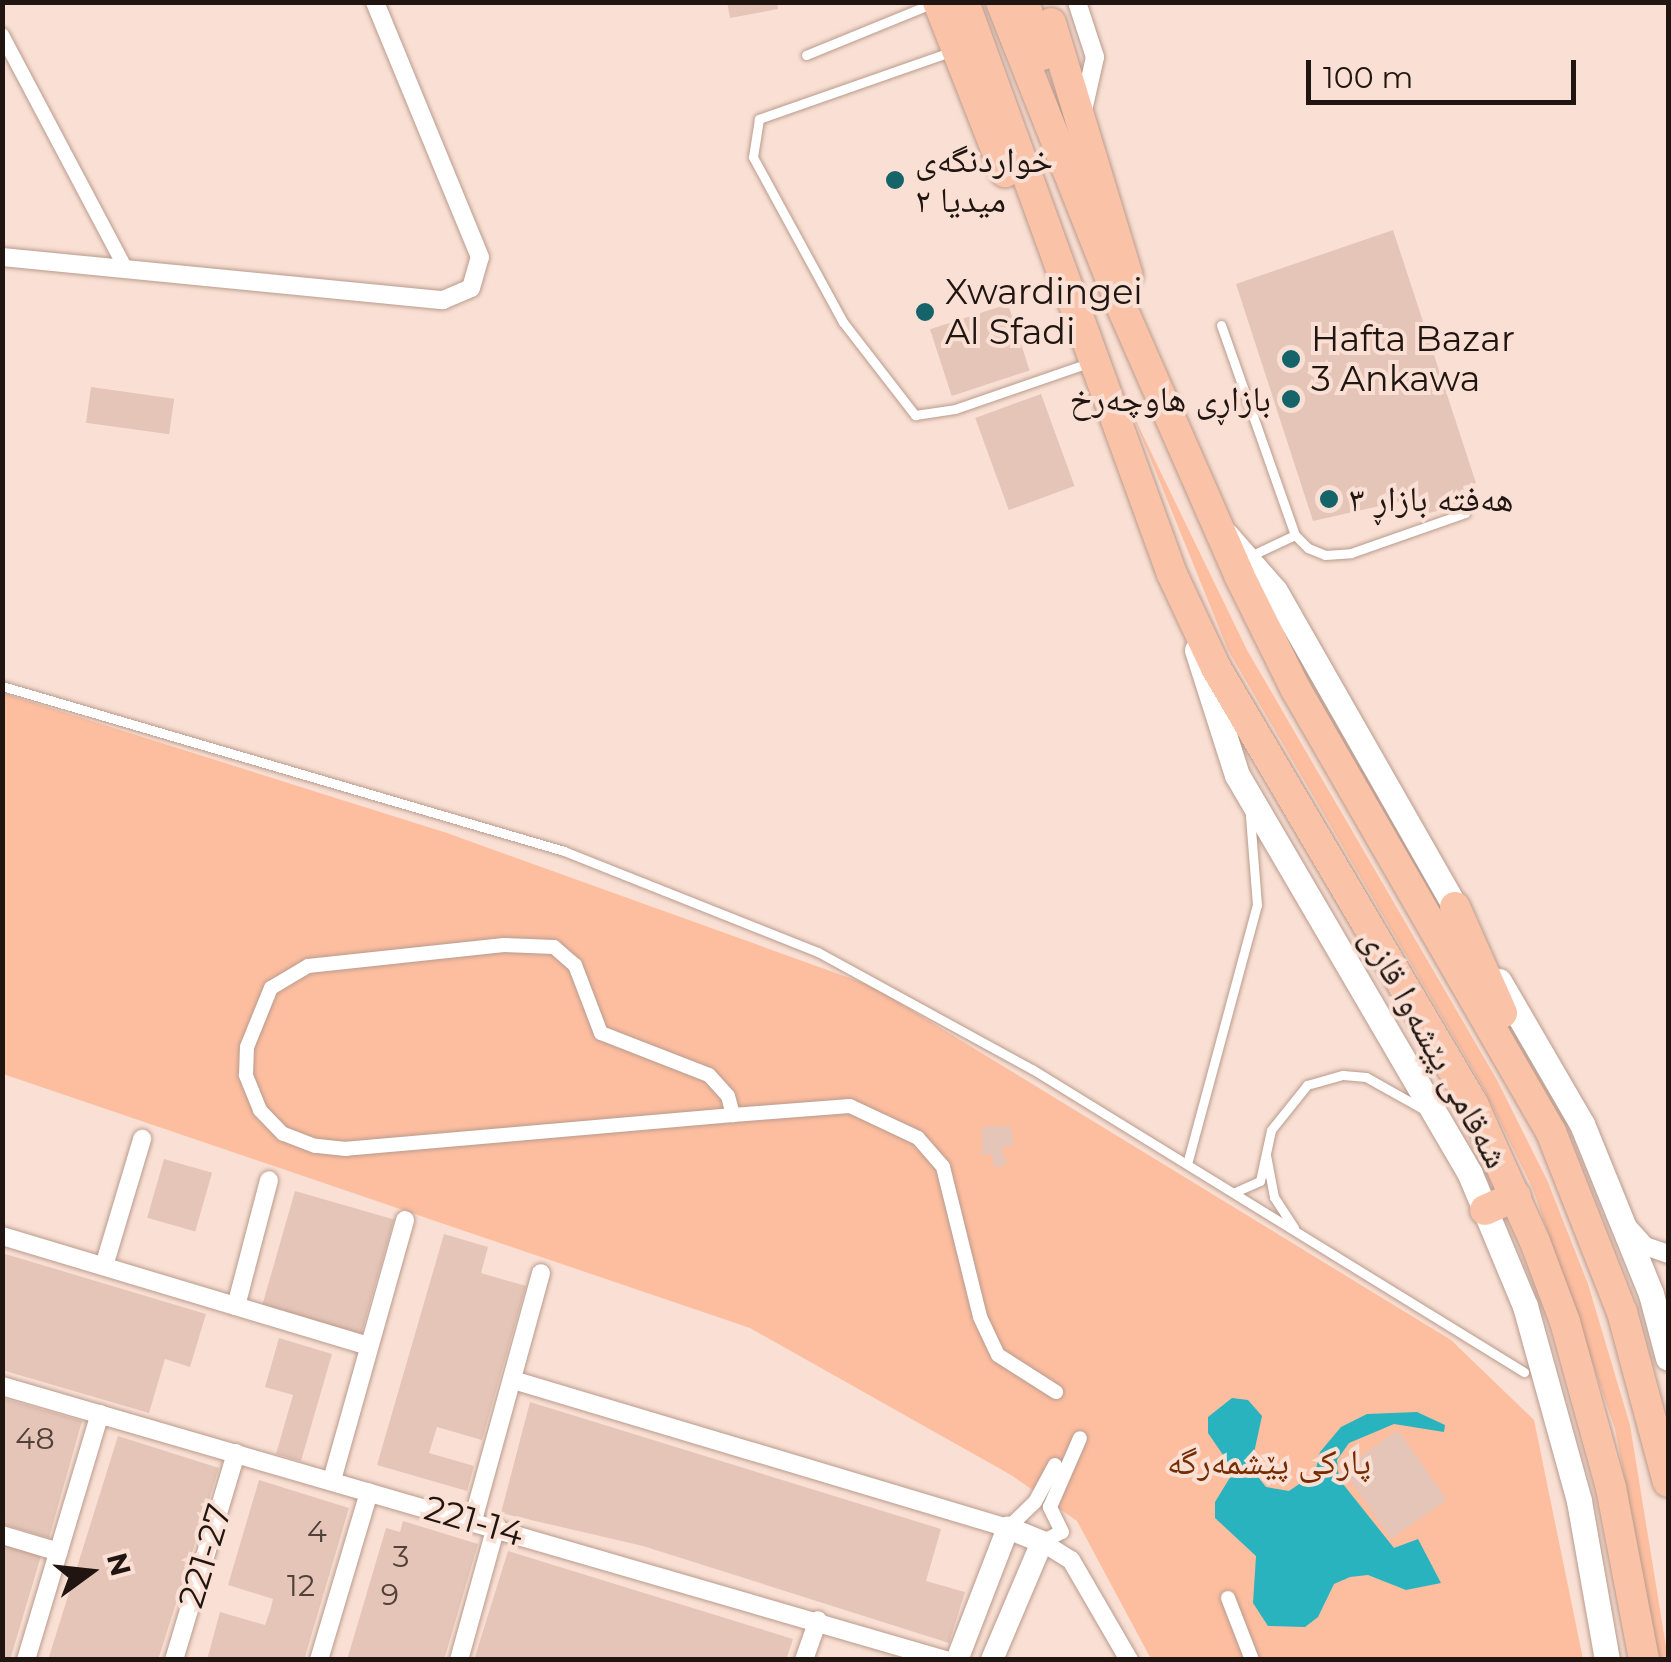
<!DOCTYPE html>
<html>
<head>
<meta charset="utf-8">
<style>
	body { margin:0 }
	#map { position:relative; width:1671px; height:1662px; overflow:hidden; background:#fae0d4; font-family:Montserrat,"Noto Naskh Arabic",sans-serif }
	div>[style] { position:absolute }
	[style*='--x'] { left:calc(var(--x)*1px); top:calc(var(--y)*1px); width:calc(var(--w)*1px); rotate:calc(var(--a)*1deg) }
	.green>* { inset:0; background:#fdbea0 }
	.water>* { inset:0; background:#28b3be }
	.building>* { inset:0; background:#e5c5b7; transform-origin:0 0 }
	.roads { filter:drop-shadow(0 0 2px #b99b8d) drop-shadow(0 0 2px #b99b8d) }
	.service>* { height:9px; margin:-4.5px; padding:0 4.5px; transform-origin:4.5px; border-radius:4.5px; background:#fff }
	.pedestrian>* { height:14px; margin:-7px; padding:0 7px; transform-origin:7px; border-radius:7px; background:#fff }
	.minor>* { height:18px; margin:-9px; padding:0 9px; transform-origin:9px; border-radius:9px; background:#fff }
	.tertiary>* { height:22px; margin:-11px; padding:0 11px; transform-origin:11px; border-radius:11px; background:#fff }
	.secondary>* { height:25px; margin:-12.5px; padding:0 12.5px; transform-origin:12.5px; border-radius:12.5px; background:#fff }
	.trunk>* { height:30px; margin:-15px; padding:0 15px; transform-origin:15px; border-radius:15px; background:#fac2a7 }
	.dots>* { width:28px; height:28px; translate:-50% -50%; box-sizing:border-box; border:5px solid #fae0d4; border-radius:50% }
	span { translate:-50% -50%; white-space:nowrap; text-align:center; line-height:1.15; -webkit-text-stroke:8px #fae0d4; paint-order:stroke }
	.number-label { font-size:30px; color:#51413a }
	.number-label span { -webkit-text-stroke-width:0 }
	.poi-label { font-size:35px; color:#201510 }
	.left { translate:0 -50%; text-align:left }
	.right { translate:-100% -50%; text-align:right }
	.street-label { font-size:35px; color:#201510 }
	.park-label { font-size:35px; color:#752c00 }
	.frame { position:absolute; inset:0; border:5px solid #201510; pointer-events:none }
	.north { position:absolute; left:40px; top:1522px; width:100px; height:100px; -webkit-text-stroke:8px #fae0d4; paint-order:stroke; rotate:75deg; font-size:28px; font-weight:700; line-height:40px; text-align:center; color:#201510 }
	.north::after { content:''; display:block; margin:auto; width:35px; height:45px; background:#201510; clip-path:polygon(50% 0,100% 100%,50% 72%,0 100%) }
	.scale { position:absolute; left:1306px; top:60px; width:270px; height:45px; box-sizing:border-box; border:5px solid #201510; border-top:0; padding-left:12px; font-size:30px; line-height:35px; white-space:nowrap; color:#201510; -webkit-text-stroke:8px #fae0d4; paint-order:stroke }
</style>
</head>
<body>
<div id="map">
	<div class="green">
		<i style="clip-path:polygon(1132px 413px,1247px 650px,1497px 1080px,1547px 1180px,1588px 1284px,1630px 1425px,1668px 1659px,1659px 1659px,1615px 1429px,1533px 1189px,1483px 1087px,1228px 650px)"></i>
		<i style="clip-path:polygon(3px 693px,447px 833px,872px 986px,1451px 1340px,1534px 1420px,1583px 1659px,1151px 1659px,1077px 1521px,1011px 1475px,750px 1328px,3px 1074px)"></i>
	</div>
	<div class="water">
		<i style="clip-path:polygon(1232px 1398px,1248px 1400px,1262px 1416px,1252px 1462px,1258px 1477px,1266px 1487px,1289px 1491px,1315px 1473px,1320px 1452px,1341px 1427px,1367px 1414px,1417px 1412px,1445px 1425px,1444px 1432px,1394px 1424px,1349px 1443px,1337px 1460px,1339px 1479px,1394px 1548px,1418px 1539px,1441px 1583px,1406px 1590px,1368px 1575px,1350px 1577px,1334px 1584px,1318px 1617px,1305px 1627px,1268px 1626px,1253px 1603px,1256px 1556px,1215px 1518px,1215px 1502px,1234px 1471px,1208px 1433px,1208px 1417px)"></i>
	</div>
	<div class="building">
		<i style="clip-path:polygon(727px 2px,777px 2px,778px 9px,730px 18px)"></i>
		<i style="clip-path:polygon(1393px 230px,1476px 483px,1463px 486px,1466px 504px,1429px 513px,1424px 496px,1313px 521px,1236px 284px)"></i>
		<i style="left:1008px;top:304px;width:70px;height:82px;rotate:72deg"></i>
		<i style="left:91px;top:387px;width:84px;height:36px;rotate:8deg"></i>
		<i style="left:1041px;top:394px;width:98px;height:70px;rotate:70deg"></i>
		<i style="clip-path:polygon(1011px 1126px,1013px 1145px,1001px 1148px,1007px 1164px,995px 1168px,991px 1154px,982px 1155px,982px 1127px)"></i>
		<i style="left:164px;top:1159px;width:50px;height:61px;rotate:16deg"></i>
		<i style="left:295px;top:1191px;width:103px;height:123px;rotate:16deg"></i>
		<i style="clip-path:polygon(444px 1234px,488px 1247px,481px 1273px,526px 1286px,482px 1440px,437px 1427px,429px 1453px,474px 1466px,467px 1491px,377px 1465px)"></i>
		<i style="clip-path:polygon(2px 1253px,206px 1314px,190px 1367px,165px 1359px,149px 1413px,2px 1370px)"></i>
		<i style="clip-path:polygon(279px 1338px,332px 1354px,301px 1461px,276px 1454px,293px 1395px,265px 1387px)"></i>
		<i style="clip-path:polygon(2px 1398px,82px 1421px,49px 1538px,2px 1524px)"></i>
		<i style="clip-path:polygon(530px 1402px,941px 1529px,926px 1581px,965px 1592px,949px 1643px,643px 1546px,501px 1513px)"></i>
		<i style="left:1398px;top:1430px;width:85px;height:68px;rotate:55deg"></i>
		<i style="clip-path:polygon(118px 1436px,219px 1468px,158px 1660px,48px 1660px)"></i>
		<i style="clip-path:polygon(259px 1480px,349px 1508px,304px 1660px,207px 1660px,220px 1612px,265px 1625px,270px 1611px,273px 1599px,228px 1585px)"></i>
		<i style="clip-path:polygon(403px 1521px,478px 1544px,444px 1660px,347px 1660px,386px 1528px,400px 1532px)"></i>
		<i style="clip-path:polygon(2px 1544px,41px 1556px,10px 1660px,2px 1660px)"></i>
		<i style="clip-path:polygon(508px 1551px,793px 1639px,786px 1660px,474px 1660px)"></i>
	</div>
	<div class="roads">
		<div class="service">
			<i style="--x:953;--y:51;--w:206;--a:160.7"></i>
			<i style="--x:759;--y:119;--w:38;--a:99"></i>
			<i style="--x:753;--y:157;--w:188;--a:61.4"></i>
			<i style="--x:843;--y:322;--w:118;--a:52.3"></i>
			<i style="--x:915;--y:415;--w:40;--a:-8.5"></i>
			<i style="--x:955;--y:409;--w:135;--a:-19"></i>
			<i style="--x:806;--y:55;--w:135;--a:-22.2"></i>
			<i style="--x:1221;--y:325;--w:223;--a:70.6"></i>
			<i style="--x:1295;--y:535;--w:18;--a:45"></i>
			<i style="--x:1308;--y:548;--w:18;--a:22"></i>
			<i style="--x:1325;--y:555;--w:26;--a:-4"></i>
			<i style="--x:1351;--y:553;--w:121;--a:-19.3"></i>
			<i style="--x:1248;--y:557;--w:52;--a:-25.1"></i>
			<i style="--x:2;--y:686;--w:586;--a:16.36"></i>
			<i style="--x:564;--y:851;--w:273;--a:21.7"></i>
			<i style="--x:818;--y:952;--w:244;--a:28.7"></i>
			<i style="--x:1032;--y:1069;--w:578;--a:31.63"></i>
			<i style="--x:1266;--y:1155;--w:43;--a:79.2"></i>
			<i style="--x:1274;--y:1197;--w:37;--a:57"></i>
			<i style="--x:1187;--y:1164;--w:268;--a:-74.9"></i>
			<i style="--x:1257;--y:905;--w:89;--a:-94.5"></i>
			<i style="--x:1235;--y:1192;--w:27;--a:-24"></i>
			<i style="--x:1260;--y:1181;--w:52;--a:-77.8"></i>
			<i style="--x:1271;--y:1130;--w:58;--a:-51.3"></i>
			<i style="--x:1307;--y:1085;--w:37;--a:-16"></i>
			<i style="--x:1343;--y:1075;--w:23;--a:5"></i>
			<i style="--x:1366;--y:1077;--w:63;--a:29.4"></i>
		</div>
		<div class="pedestrian">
			<i style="--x:2;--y:35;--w:265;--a:62.1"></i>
			<i style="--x:733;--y:1115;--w:388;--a:175"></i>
			<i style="--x:346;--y:1149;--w:31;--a:-174"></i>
			<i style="--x:315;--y:1146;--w:34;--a:-159"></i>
			<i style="--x:283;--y:1134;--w:33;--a:-134"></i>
			<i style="--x:260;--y:1110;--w:38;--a:-112"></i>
			<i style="--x:246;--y:1075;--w:28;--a:-88"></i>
			<i style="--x:247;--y:1047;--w:64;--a:-67.9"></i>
			<i style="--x:271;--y:988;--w:43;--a:-30.7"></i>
			<i style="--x:308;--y:966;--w:197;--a:-6.1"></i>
			<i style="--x:504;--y:945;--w:50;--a:2.3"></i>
			<i style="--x:554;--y:947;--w:28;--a:41"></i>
			<i style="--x:575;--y:965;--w:73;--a:69.1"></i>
			<i style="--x:601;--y:1033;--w:116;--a:21.3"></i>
			<i style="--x:709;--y:1075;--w:28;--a:48"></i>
			<i style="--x:728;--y:1096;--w:20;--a:75"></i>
			<i style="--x:733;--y:1115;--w:117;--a:-4.4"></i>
			<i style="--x:850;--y:1106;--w:75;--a:25.2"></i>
			<i style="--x:918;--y:1138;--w:38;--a:49"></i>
			<i style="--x:943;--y:1167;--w:154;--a:76.1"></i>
			<i style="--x:980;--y:1317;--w:42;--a:64.7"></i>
			<i style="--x:998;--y:1355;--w:69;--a:32.5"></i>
			<i style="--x:1008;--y:1528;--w:37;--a:-44"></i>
			<i style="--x:1035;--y:1502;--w:42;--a:-61.6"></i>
			<i style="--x:1042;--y:1542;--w:22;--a:-27"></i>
			<i style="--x:1062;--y:1532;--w:28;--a:-116"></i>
			<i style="--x:1050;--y:1507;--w:75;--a:-66.5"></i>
			<i style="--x:1228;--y:1598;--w:66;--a:68.8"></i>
		</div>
		<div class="minor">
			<i style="--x:1077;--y:2;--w:58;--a:71.9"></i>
			<i style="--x:1095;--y:57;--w:59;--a:102.6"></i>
			<i style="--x:2;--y:257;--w:443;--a:5.6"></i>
			<i style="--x:443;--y:300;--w:30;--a:-23"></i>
			<i style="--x:471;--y:288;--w:32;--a:-74"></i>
			<i style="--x:480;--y:257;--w:276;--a:-112.4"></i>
			<i style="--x:1629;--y:1228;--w:24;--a:48"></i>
			<i style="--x:1645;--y:1246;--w:24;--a:19"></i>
			<i style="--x:2;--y:1236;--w:382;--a:16.7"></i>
			<i style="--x:104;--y:1266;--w:133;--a:-73.3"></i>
			<i style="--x:236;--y:1306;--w:130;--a:-75.3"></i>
			<i style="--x:513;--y:1380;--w:517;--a:16.65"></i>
			<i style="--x:2;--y:1386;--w:982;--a:16.2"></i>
			<i style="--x:332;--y:1480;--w:270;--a:-74.3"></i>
			<i style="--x:473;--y:1520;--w:256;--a:-74.6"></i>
			<i style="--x:2;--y:1535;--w:59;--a:16.6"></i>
			<i style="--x:1042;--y:1542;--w:34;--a:32"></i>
			<i style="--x:1071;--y:1560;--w:116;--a:59.9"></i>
			<i style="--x:26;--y:1660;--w:257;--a:-73.3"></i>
			<i style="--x:174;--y:1660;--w:216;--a:-73.3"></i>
			<i style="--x:319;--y:1660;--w:175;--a:-73.4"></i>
			<i style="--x:459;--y:1660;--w:138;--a:-74.5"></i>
			<i style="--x:804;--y:1660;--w:42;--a:-70.7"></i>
		</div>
		<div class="tertiary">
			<i style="--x:957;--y:1660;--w:142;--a:-68.9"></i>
			<i style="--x:1008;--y:1528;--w:37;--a:22"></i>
			<i style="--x:1042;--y:1542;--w:128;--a:113"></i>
		</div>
		<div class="secondary">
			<i style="--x:1226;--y:535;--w:74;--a:48.8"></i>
			<i style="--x:1275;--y:591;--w:380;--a:60.3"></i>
			<i style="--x:1197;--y:650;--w:131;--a:72.3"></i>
			<i style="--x:1237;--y:775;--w:462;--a:59.7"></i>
			<i style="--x:1470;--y:1174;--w:143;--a:67.4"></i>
			<i style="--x:1525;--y:1306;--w:202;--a:74.5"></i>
			<i style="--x:1579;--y:1501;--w:161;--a:80"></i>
			<i style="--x:1499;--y:981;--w:165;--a:59.9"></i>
			<i style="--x:1582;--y:1124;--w:183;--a:67.9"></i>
			<i style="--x:1651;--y:1294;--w:66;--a:75.1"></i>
		</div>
		<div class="trunk">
			<i style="--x:938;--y:2;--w:183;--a:68.5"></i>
			<i style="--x:964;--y:2;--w:609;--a:70.02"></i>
			<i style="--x:1172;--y:574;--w:104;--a:64.9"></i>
			<i style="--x:1216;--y:668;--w:506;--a:59.48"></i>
			<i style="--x:1473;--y:1104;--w:151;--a:65.8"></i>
			<i style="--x:1535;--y:1242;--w:85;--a:69.4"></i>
			<i style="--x:1565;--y:1322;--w:172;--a:74.5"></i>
			<i style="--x:1611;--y:1488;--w:175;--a:79.1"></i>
			<i style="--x:1001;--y:2;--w:329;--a:68.4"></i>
			<i style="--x:1122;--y:308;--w:292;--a:66.3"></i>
			<i style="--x:1239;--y:575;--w:126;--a:63.6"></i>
			<i style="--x:1295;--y:688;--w:513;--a:60.03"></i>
			<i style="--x:1551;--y:1132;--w:193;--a:68.5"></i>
			<i style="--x:1622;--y:1312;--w:176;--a:74.9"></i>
			<i style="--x:1024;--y:2;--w:56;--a:71.2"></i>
			<i style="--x:1051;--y:23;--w:264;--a:73.1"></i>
			<i style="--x:1455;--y:907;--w:116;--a:66.1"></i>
			<i style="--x:1485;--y:1210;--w:34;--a:-24"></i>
		</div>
	</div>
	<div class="dots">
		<i style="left:895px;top:180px;background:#15646a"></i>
		<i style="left:925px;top:312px;background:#15646a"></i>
		<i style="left:1291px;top:359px;background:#15646a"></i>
		<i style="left:1291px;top:399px;background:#15646a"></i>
		<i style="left:1329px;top:499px;background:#15646a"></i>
	</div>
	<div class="number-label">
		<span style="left:35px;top:1439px">48</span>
		<span style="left:317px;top:1532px">4</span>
		<span style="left:401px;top:1557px">3</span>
		<span style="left:301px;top:1586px">12</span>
		<span style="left:390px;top:1595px">9</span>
	</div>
	<div class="poi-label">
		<span class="left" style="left:915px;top:180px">خواردنگەی<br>میدیا ٢</span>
		<span class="left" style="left:945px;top:312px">Xwardingei<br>Al Sfadi</span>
		<span class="left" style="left:1311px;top:359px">Hafta Bazar<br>3 Ankawa</span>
		<span class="right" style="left:1271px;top:399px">بازاڕی هاوچەرخ</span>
		<span class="left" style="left:1349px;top:499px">هەفتە بازاڕ ٣</span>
	</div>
	<div class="street-label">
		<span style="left:1435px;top:1048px;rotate:61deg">شەقامی پێشەوا قازی</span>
		<span style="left:474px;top:1521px;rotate:16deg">221-14</span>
		<span style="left:205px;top:1556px;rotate:-73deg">221-27</span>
	</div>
	<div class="park-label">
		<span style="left:1269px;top:1462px">پارکی پێشمەرگە</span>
	</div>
	<div class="frame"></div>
	<div class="north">N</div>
	<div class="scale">100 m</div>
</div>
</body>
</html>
